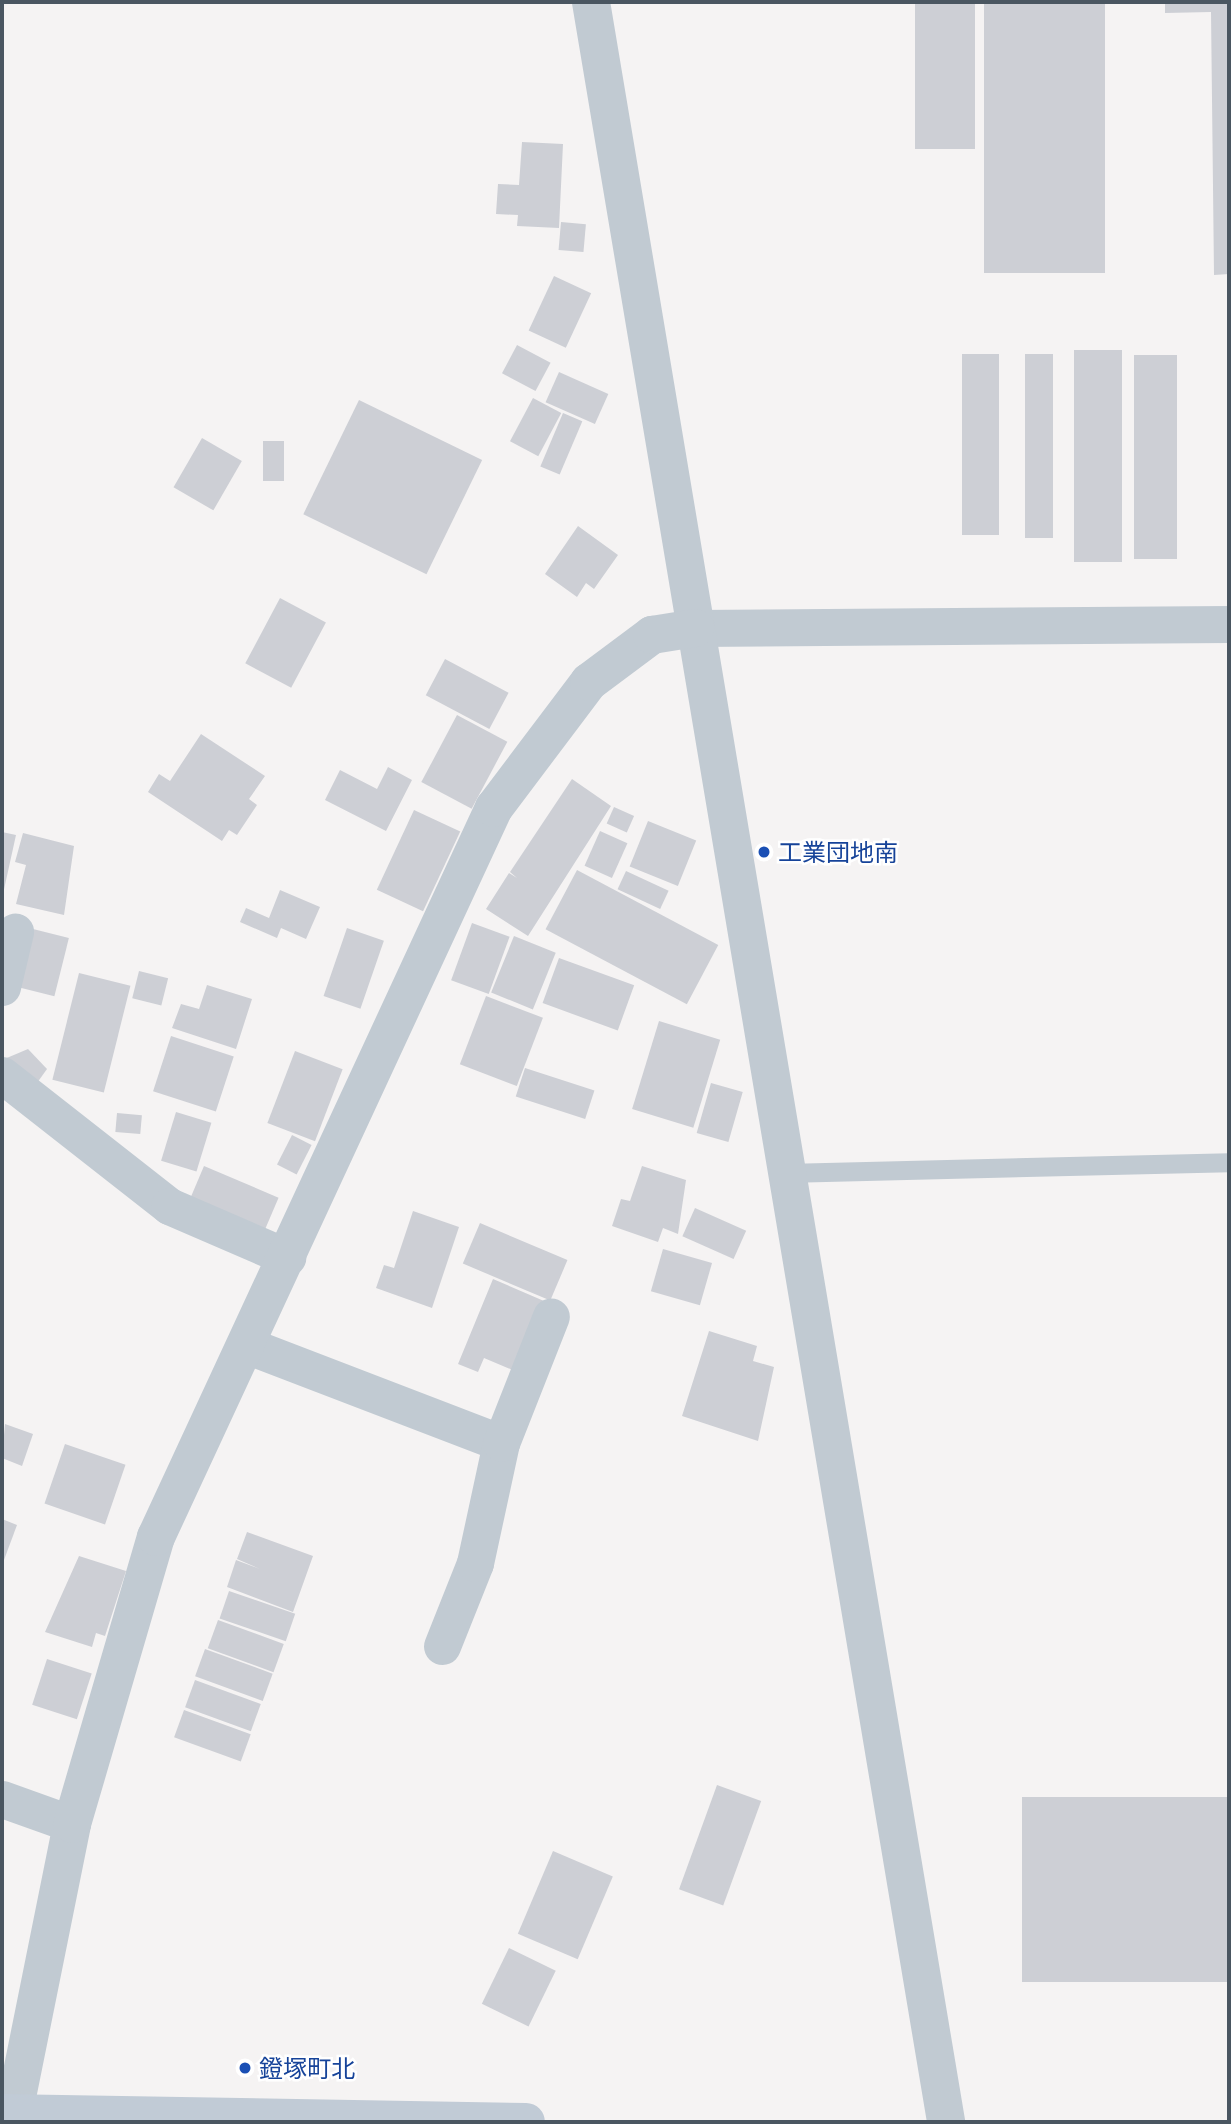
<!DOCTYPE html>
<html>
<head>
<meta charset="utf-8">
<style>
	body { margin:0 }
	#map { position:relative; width:1231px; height:2124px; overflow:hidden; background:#f5f3f3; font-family:"Exo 2","Noto Sans JP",sans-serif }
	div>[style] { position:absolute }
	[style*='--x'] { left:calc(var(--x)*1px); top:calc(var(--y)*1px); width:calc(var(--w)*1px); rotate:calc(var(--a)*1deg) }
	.building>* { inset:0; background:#cdcfd5; transform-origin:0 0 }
	.service>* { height:19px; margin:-9.5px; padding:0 9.5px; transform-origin:9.5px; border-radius:9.5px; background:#c1cad2 }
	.minor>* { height:37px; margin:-18.5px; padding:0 18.5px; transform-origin:18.5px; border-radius:18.5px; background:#c1cad2 }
	.tertiary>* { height:38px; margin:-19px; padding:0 19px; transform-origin:19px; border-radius:19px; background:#c1cad2 }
	.secondary>* { height:38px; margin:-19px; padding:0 19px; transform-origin:19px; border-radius:19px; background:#c1cbd6 }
	.dots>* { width:19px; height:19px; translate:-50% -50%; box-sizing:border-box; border:4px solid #fff; border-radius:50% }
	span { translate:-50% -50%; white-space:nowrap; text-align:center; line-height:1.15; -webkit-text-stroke:5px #fff; paint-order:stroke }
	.transit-label { font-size:24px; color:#164399 }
	.left { translate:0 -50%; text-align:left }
	.frame { position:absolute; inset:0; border:4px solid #4a5661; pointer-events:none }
</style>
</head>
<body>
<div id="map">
	<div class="building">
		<i style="left:915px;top:2px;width:60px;height:147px"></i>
		<i style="left:984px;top:2px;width:121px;height:271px"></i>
		<i style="clip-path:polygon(1165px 2px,1229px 2px,1229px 274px,1214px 275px,1211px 12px,1165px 13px)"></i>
		<i style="clip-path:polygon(522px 142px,563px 144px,559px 228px,517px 226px,518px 215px,496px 214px,498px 184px,519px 185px)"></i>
		<i style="left:561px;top:222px;width:25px;height:28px;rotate:5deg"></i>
		<i style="left:554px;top:276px;width:41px;height:60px;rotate:25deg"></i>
		<i style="left:517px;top:345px;width:38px;height:32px;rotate:28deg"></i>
		<i style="left:1074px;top:350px;width:48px;height:212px"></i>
		<i style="left:962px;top:354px;width:37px;height:181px"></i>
		<i style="left:1025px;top:354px;width:28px;height:184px"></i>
		<i style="left:1134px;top:355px;width:43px;height:204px"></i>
		<i style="left:559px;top:372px;width:54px;height:33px;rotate:24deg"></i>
		<i style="left:533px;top:398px;width:32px;height:49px;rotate:28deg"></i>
		<i style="left:359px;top:400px;width:137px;height:127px;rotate:26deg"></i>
		<i style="left:563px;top:413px;width:21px;height:58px;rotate:23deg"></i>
		<i style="left:202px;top:438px;width:46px;height:57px;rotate:30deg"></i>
		<i style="left:263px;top:441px;width:21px;height:40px"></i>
		<i style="clip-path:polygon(578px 526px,618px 555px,594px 589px,586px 583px,577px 597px,545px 574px)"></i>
		<i style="left:280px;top:598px;width:52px;height:74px;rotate:28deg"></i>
		<i style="left:445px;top:659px;width:72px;height:41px;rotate:28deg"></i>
		<i style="left:457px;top:715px;width:57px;height:76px;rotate:28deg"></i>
		<i style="clip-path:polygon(201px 734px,265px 776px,249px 799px,257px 805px,237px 835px,229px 830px,222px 841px,148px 792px,159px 774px,170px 781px)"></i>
		<i style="clip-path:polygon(388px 767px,412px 780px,386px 831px,325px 800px,340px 770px,377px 789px)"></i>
		<i style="clip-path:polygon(572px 779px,611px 806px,528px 936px,486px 909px,509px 873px,517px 878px,510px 872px)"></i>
		<i style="left:614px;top:807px;width:22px;height:18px;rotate:24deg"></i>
		<i style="left:414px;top:810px;width:51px;height:88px;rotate:25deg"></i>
		<i style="left:648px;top:821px;width:52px;height:49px;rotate:22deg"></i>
		<i style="left:600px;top:831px;width:30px;height:38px;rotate:24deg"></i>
		<i style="clip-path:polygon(2px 832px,16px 835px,3px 894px,2px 894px)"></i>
		<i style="clip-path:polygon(23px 833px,74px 846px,64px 915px,16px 904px,26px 865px,15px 862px)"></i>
		<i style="left:577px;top:870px;width:160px;height:67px;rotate:28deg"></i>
		<i style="left:626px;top:871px;width:47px;height:20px;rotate:25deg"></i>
		<i style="clip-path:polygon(280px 890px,320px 907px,306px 939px,281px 928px,277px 938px,240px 922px,246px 908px,269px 918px)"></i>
		<i style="left:472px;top:923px;width:40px;height:61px;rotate:20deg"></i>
		<i style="left:347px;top:928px;width:39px;height:72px;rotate:19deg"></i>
		<i style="left:33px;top:929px;width:37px;height:60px;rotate:14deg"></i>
		<i style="left:514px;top:936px;width:45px;height:61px;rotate:22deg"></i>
		<i style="left:559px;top:958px;width:80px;height:48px;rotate:20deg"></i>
		<i style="left:139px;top:971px;width:30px;height:28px;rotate:14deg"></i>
		<i style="left:79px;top:973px;width:53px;height:110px;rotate:14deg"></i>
		<i style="clip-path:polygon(207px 985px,252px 999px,236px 1049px,172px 1028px,181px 1004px,199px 1009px)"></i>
		<i style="left:486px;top:996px;width:61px;height:73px;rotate:21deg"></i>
		<i style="left:659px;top:1021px;width:64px;height:92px;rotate:17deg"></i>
		<i style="left:171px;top:1036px;width:66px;height:58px;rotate:18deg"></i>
		<i style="clip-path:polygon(28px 1049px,47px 1069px,32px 1090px,2px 1060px)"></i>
		<i style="left:295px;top:1051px;width:51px;height:77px;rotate:21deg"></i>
		<i style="left:525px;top:1068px;width:73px;height:30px;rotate:18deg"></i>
		<i style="left:711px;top:1083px;width:33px;height:52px;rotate:16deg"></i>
		<i style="left:176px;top:1112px;width:37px;height:51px;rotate:17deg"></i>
		<i style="left:117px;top:1113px;width:25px;height:19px;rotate:5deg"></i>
		<i style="left:292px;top:1135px;width:22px;height:33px;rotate:27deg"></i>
		<i style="left:204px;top:1166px;width:81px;height:35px;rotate:23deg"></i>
		<i style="clip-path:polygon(642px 1166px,686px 1180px,678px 1234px,663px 1228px,658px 1242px,612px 1226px,621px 1199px,630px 1201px)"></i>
		<i style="left:695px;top:1208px;width:56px;height:31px;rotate:24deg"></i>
		<i style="clip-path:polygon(413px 1211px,459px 1227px,432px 1308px,376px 1288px,384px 1265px,394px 1268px)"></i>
		<i style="left:480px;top:1223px;width:95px;height:44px;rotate:23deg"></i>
		<i style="left:663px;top:1249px;width:51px;height:44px;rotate:16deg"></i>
		<i style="clip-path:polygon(493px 1279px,544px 1301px,515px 1371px,484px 1358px,478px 1372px,458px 1364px)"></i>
		<i style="clip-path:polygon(709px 1331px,757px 1346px,753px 1361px,774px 1367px,758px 1441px,682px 1416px)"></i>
		<i style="clip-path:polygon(5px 1424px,33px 1434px,22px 1466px,2px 1458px)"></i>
		<i style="left:65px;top:1444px;width:64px;height:63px;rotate:19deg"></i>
		<i style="clip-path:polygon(2px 1519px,17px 1525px,4px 1560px,2px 1559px)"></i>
		<i style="clip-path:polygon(247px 1532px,313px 1556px,293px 1612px,227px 1587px,236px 1560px,260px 1569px,237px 1559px)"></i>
		<i style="clip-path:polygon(79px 1556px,126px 1571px,105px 1636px,96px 1633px,92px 1647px,45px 1632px)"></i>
		<i style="left:229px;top:1591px;width:70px;height:29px;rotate:19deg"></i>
		<i style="left:218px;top:1620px;width:70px;height:30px;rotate:20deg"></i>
		<i style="left:205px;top:1649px;width:72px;height:29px;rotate:20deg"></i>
		<i style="left:47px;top:1659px;width:47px;height:48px;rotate:18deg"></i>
		<i style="left:195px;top:1680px;width:70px;height:29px;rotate:20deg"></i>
		<i style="left:184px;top:1710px;width:71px;height:29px;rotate:20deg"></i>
		<i style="left:717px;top:1785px;width:47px;height:111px;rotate:20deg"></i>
		<i style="left:1229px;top:1797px;width:185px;height:207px;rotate:90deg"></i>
		<i style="left:553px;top:1851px;width:65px;height:90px;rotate:23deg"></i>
		<i style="left:509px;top:1948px;width:52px;height:62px;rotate:26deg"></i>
	</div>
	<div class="service">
		<i style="--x:785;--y:1173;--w:444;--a:-1.4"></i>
	</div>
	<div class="minor">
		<i style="--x:695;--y:628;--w:534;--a:-0.43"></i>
		<i style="--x:2;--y:987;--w:57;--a:-76.7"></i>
		<i style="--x:2;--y:1075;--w:212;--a:38.1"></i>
		<i style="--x:169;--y:1206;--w:129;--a:23.4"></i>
		<i style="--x:246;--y:1345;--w:273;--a:21"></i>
		<i style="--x:442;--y:1646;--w:89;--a:-68.3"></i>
		<i style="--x:475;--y:1563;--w:123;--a:-77.8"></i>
		<i style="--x:501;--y:1443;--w:136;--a:-68.5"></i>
		<i style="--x:2;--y:1799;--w:74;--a:19.7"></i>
	</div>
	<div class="tertiary">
		<i style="--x:591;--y:2;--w:2150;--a:80.49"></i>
		<i style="--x:12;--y:2122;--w:304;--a:-78.6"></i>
		<i style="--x:72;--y:1824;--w:299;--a:-73.7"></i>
		<i style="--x:156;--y:1537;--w:804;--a:-65.13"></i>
		<i style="--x:494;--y:808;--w:158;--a:-53"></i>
		<i style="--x:589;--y:682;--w:79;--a:-36.7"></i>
		<i style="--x:652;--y:635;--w:44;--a:-9.2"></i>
	</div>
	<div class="secondary">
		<i style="--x:2;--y:2113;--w:524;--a:0.98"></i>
	</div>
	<div class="dots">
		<i style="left:764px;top:852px;background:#1a4fb4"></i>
		<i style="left:245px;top:2068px;background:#1a4fb4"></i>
	</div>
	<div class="transit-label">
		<span class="left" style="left:778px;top:852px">工業団地南</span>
		<span class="left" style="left:259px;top:2068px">鐙塚町北</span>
	</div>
	<div class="frame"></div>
</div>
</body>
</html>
